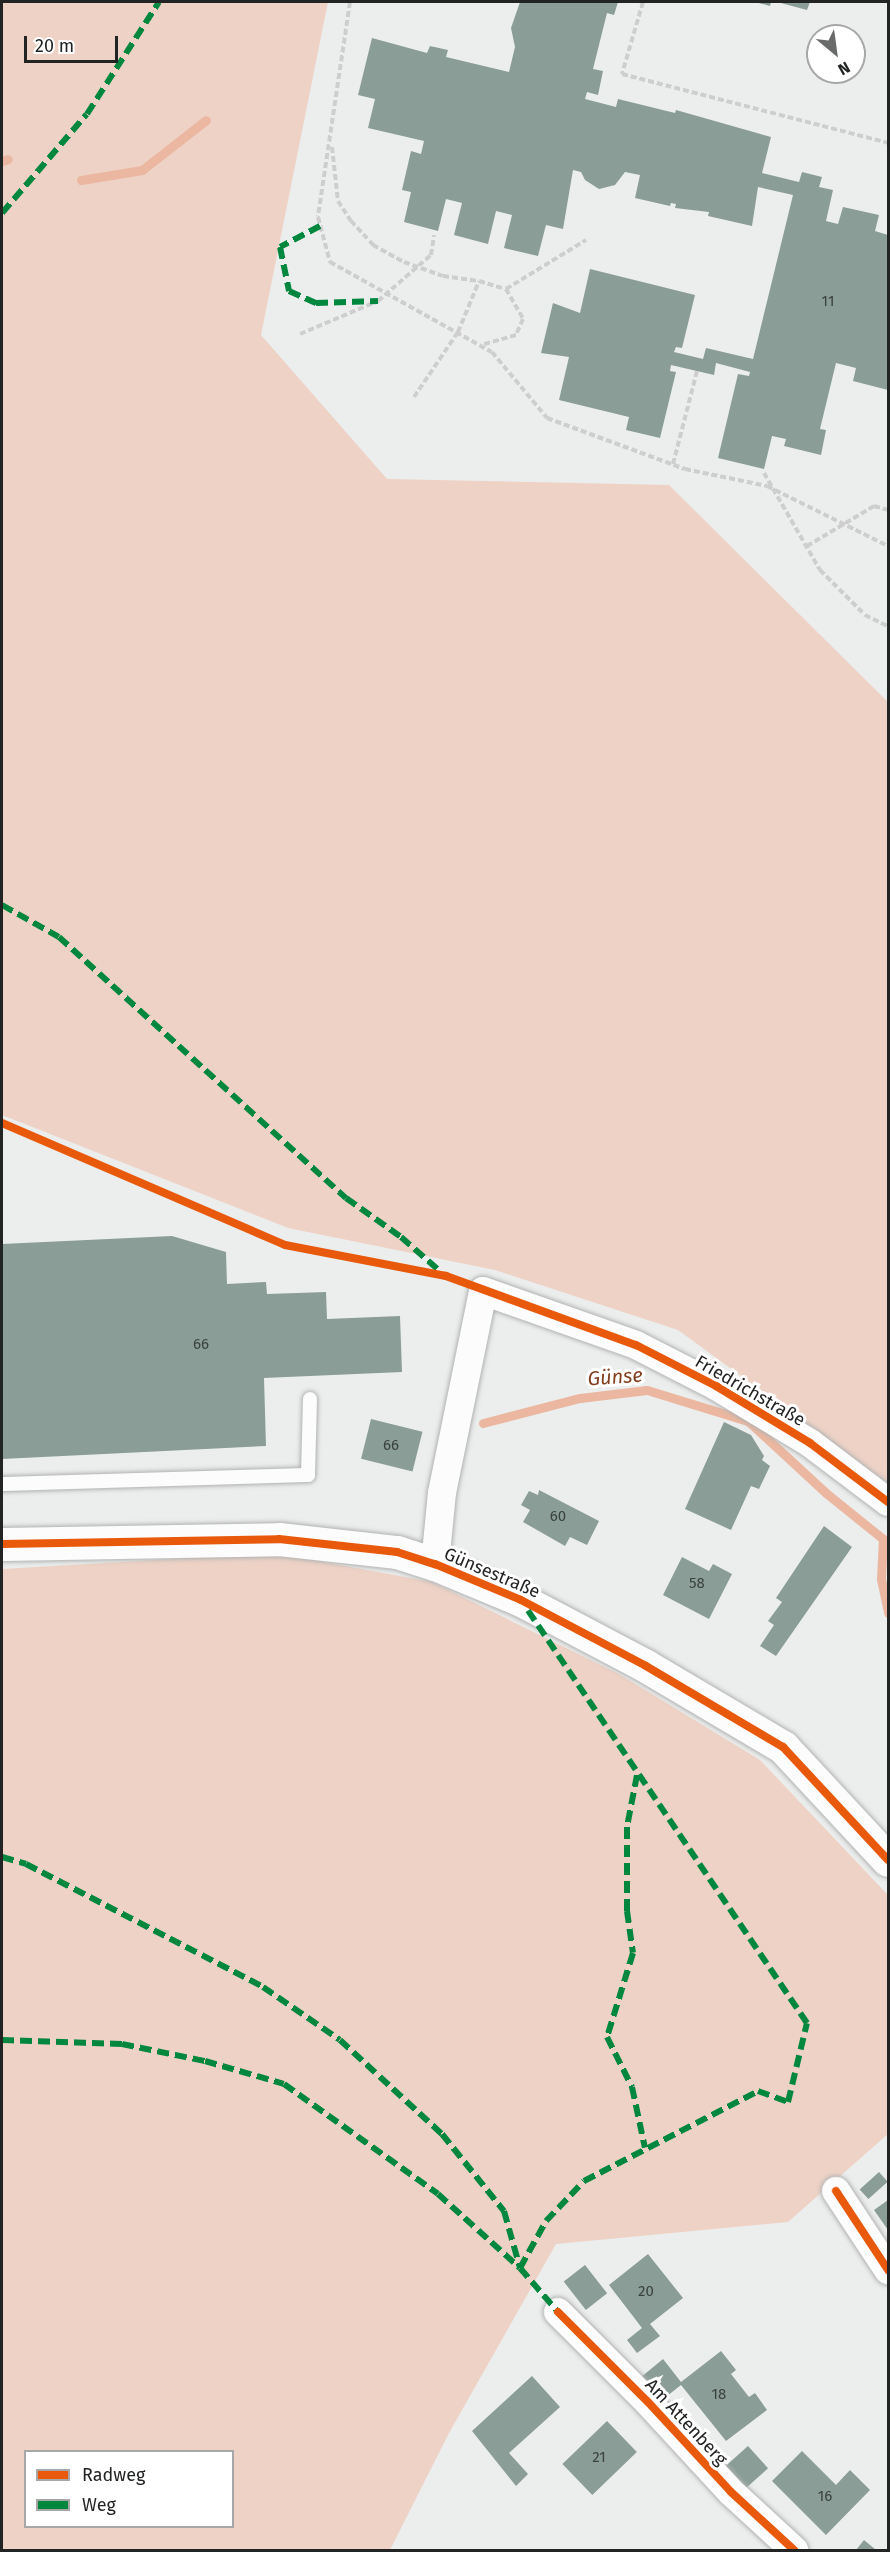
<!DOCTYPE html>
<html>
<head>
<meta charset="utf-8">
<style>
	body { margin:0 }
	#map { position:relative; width:890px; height:2552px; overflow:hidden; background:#eceeed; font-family:"Fira Sans",sans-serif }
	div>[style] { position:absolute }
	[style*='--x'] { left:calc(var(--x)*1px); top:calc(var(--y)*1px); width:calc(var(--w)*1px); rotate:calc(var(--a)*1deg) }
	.green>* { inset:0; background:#eed2c6 }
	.stream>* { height:9px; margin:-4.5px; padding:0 4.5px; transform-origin:4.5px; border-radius:4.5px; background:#ebb7a0 }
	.building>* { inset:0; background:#8a9d97; transform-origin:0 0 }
	.path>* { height:4px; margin-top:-2px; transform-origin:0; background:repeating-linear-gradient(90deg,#cecece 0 6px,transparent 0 9px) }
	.roads { filter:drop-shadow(0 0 2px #b1b3b2) drop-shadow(0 0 2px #b1b3b2) }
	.service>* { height:14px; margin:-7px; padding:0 7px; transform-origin:7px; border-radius:7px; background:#fcfcfc }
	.minor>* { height:28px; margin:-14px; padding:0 14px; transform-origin:14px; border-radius:14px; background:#fcfcfc }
	.tertiary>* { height:33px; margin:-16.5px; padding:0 16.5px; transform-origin:16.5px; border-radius:16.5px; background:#fcfcfc }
	.quiet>* { height:6px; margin-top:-3px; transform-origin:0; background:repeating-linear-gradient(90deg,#00873e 0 12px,transparent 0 18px) }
	.cycleway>* { height:8px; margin:-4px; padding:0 4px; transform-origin:4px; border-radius:4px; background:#e8590c }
	span { translate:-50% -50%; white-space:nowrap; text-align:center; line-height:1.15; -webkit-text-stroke:6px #fff; paint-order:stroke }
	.number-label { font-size:15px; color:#3c4240 }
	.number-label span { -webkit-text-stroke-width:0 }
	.street-label { font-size:18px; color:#222423 }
	.water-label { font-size:20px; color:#823f1d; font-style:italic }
	.frame { position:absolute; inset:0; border:3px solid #222423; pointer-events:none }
	.legend { position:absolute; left:24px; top:2450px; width:210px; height:78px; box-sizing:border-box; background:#fff; border:2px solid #a7a7a7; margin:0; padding:8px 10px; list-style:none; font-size:18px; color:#222423 }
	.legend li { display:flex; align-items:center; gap:12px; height:30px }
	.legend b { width:30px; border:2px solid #a7a7a7 }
	.north { position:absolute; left:806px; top:24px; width:60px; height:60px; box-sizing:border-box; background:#fff; border:2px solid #a7a7a7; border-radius:50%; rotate:151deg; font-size:16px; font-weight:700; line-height:24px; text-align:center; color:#222423 }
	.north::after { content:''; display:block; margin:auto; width:21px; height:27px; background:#696b6a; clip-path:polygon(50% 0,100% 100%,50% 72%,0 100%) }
	.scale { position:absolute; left:24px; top:36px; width:94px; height:27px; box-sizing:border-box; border:3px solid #222423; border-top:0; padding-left:8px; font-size:18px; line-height:21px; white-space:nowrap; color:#222423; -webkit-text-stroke:4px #fff; paint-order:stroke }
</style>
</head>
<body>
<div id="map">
	<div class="green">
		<i style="clip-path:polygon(2px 2px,328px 2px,261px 335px,387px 479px,669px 485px,888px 702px,888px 1483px,678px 1330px,495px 1270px,288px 1228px,2px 1115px)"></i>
		<i style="clip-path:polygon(evenodd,275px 1553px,432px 1582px,619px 1674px,760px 1760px,888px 1895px,888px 2134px,788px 2222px,556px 2244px,449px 2433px,390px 2550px,2px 2550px,2px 1569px,275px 1553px,26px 2452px,232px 2452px,232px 2526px,26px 2526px,26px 2452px)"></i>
	</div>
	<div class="stream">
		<i style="--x:2;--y:161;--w:6;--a:-18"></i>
		<i style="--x:81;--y:180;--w:62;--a:-9.3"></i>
		<i style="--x:142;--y:170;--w:81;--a:-38"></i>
		<i style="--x:483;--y:1423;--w:100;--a:-14.5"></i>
		<i style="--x:580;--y:1398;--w:67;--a:-6.8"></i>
		<i style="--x:647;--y:1390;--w:106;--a:17.1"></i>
		<i style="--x:748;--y:1421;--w:106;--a:42.7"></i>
		<i style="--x:826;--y:1493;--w:73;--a:38.9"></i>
		<i style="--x:883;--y:1539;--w:40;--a:92.9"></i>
		<i style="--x:881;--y:1579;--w:35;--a:78"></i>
	</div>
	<div class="building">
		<i style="clip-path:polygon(520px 2px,618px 2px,614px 15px,607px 13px,593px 69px,603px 71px,598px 95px,587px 92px,585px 99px,616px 107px,618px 99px,675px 113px,676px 110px,771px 137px,762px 173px,799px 182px,802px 172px,822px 177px,819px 187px,833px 190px,826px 221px,838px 224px,843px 207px,879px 215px,875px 231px,888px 235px,888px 390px,853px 381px,856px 368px,836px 363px,820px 429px,826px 430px,821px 455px,784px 446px,786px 439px,772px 436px,764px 469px,718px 458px,738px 374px,749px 376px,750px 372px,716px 363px,714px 375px,671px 365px,670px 371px,676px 372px,660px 438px,626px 430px,629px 417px,559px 400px,569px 357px,541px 353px,553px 303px,580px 313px,590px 269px,695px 295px,682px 348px,676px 347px,674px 352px,703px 359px,706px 348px,753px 359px,793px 195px,758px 187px,752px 226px,708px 216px,709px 212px,675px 208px,676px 204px,671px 203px,670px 206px,635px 198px,640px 175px,625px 172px,615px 185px,599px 189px,585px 180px,581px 172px,573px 170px,563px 229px,546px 225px,538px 256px,504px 248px,512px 215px,496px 211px,488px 244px,454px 235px,462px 203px,446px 199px,438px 231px,404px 222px,411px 192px,402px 190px,411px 151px,421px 154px,424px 141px,368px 128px,375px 99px,358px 95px,372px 38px,427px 53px,430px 46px,448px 50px,446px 57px,509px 72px,515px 47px,511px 28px)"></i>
		<i style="clip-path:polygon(755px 2px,771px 2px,770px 6px)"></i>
		<i style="clip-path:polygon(777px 2px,810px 2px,807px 10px)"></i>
		<i style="clip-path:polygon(172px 1236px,226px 1252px,227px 1284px,266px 1282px,267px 1294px,326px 1292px,327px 1319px,400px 1316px,402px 1372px,264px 1378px,266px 1446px,2px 1459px,2px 1244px)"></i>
		<i style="left:371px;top:1419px;width:53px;height:41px;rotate:14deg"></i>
		<i style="clip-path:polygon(724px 1422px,751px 1435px,764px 1456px,762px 1460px,770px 1466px,759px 1489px,751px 1486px,731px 1530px,685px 1509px)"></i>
		<i style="clip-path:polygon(539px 1490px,599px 1521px,587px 1545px,570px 1537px,565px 1546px,523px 1522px,530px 1510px,521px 1505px,529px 1491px,538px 1495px)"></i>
		<i style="clip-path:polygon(824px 1526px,852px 1547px,776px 1656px,760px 1646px,774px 1625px,768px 1621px,782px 1602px,776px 1598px)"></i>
		<i style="clip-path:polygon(682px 1557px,709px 1571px,713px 1564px,732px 1574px,709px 1619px,663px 1595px)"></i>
		<i style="left:879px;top:2172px;width:13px;height:26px;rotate:48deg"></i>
		<i style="clip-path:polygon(888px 2200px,888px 2230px,874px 2210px)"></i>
		<i style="clip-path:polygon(648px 2254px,683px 2298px,650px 2324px,660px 2336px,637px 2353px,627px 2340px,642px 2328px,609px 2285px)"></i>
		<i style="left:585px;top:2265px;width:36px;height:27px;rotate:52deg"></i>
		<i style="clip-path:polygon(721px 2351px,736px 2370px,731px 2374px,749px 2397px,755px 2393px,767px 2410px,726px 2441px,681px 2385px,662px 2400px,640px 2378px,663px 2359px,681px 2382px)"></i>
		<i style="clip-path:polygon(532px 2376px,560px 2407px,509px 2453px,528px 2474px,516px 2486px,472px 2431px)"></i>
		<i style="left:607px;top:2421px;width:43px;height:62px;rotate:46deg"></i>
		<i style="left:748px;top:2446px;width:30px;height:30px;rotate:48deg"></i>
		<i style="clip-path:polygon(802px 2451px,836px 2485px,850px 2470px,870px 2490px,826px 2535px,772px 2481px)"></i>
		<i style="clip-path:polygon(864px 2540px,876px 2550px,856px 2550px)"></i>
	</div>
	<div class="path">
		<i style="--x:350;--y:2;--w:217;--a:98.5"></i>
		<i style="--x:318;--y:217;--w:47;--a:75.1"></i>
		<i style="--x:330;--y:262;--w:185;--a:29.1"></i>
		<i style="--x:492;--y:352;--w:86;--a:50.2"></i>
		<i style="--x:547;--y:418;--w:147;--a:20.3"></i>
		<i style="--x:685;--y:469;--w:84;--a:11.7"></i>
		<i style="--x:767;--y:486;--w:135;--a:26.4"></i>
		<i style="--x:643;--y:2;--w:75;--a:106.3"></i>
		<i style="--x:622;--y:74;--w:275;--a:14.5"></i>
		<i style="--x:332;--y:147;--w:54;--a:83.7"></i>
		<i style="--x:338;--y:201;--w:24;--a:57"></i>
		<i style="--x:351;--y:221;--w:33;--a:47"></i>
		<i style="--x:373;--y:245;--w:35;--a:29"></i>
		<i style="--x:404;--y:262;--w:41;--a:19.7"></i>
		<i style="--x:443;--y:276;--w:36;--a:8"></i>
		<i style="--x:506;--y:289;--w:94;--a:-31.5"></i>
		<i style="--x:300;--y:334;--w:85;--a:-22.9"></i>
		<i style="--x:378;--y:301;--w:70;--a:-41"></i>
		<i style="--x:431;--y:255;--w:20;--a:-81"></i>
		<i style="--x:414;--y:397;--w:78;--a:-55.9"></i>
		<i style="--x:458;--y:332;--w:55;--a:-67.6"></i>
		<i style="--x:479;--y:281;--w:28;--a:17"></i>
		<i style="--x:506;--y:289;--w:34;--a:60"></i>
		<i style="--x:523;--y:319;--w:17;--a:114"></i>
		<i style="--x:516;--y:335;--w:36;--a:164"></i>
		<i style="--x:673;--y:464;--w:96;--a:-75.5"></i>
		<i style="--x:764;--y:473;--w:112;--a:60"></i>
		<i style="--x:820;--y:570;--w:64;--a:45"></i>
		<i style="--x:865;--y:615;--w:25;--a:26"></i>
		<i style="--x:807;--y:546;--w:78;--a:-30.8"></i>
		<i style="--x:874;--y:506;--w:15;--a:16"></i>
	</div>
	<div class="roads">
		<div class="service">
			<i style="--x:2;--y:1484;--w:306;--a:-1.7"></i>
			<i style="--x:308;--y:1475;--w:76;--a:-88.5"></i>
		</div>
		<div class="minor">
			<i style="--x:435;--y:1564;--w:71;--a:-84.4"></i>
			<i style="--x:442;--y:1493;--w:206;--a:-78.5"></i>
			<i style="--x:483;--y:1291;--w:162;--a:19.4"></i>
			<i style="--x:636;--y:1345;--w:90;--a:27.1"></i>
			<i style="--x:716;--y:1386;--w:110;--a:31.2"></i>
			<i style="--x:810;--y:1443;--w:98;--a:37.1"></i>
			<i style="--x:836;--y:2191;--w:95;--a:56.6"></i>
			<i style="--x:558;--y:2312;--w:127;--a:45"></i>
			<i style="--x:648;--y:2402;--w:122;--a:47.3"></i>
			<i style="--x:731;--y:2492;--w:86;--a:42.6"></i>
		</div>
		<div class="tertiary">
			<i style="--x:2;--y:1544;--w:277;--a:-1"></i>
			<i style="--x:279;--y:1539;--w:119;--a:6.3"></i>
			<i style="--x:397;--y:1552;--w:40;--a:18"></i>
			<i style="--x:435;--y:1564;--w:93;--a:22.7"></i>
			<i style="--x:521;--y:1600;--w:141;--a:27.8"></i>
			<i style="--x:646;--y:1666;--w:159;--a:30.6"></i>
			<i style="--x:783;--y:1747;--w:154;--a:47.1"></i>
		</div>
	</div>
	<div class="quiet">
		<i style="--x:2;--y:213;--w:130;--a:-49.4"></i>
		<i style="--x:87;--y:114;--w:133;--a:-57.3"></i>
		<i style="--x:320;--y:226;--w:45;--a:152.3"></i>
		<i style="--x:280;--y:247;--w:45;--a:78.4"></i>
		<i style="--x:289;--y:291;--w:30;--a:24"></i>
		<i style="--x:316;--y:303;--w:62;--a:-1.8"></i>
		<i style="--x:2;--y:905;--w:65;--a:29.3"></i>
		<i style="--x:59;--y:937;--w:388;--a:42.3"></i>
		<i style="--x:346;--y:1198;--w:67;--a:35.3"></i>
		<i style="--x:401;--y:1237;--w:53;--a:41.2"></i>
		<i style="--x:637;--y:1775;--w:53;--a:100.9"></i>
		<i style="--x:627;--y:1827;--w:84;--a:90"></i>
		<i style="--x:627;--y:1911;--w:42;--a:81.9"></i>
		<i style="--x:633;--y:1953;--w:88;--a:107.2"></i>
		<i style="--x:607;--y:2037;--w:56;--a:63.4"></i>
		<i style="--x:632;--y:2087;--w:62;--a:78"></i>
		<i style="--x:2;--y:1857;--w:25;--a:16"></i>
		<i style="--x:26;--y:1864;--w:267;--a:27.4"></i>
		<i style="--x:263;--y:1987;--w:93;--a:34.5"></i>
		<i style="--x:340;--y:2040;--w:139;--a:42.7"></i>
		<i style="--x:442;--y:2134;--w:99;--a:51.2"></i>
		<i style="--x:504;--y:2211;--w:59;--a:74.3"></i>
		<i style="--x:2;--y:2040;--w:120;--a:1.9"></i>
		<i style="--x:122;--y:2044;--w:85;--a:11.6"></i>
		<i style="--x:205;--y:2061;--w:82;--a:16.2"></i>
		<i style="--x:284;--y:2084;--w:189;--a:35.5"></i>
		<i style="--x:438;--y:2194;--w:110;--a:42.1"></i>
		<i style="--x:520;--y:2268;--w:58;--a:49.2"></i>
		<i style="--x:520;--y:2268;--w:54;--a:-61"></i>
		<i style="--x:546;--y:2221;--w:55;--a:-46.5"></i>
		<i style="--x:584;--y:2181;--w:196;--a:-27.3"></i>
		<i style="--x:758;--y:2091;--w:32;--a:20"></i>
		<i style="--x:788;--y:2102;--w:81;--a:-76.5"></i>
		<i style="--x:807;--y:2023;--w:503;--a:-124.07"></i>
	</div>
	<div class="cycleway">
		<i style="--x:2;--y:1123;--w:308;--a:23.3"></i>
		<i style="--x:285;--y:1245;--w:164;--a:10.9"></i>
		<i style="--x:446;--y:1276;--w:202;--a:20"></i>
		<i style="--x:636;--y:1345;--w:90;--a:27.1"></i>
		<i style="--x:716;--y:1386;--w:110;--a:31.2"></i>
		<i style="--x:810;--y:1443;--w:98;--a:37.1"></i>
		<i style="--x:2;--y:1544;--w:277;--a:-1"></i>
		<i style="--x:279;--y:1539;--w:119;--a:6.3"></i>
		<i style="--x:397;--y:1552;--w:40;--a:18"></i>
		<i style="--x:435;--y:1564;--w:93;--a:22.7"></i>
		<i style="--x:521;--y:1600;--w:141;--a:27.8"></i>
		<i style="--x:646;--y:1666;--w:159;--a:30.6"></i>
		<i style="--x:783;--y:1747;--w:154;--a:47.1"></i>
		<i style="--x:836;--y:2191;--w:95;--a:56.6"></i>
		<i style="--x:558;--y:2312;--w:127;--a:45"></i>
		<i style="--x:648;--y:2402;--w:122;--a:47.3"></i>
		<i style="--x:731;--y:2492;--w:86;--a:42.6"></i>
	</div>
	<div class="number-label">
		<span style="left:828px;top:302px">11</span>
		<span style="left:201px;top:1345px">66</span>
		<span style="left:391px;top:1446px">66</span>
		<span style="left:558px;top:1517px">60</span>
		<span style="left:697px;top:1584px">58</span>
		<span style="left:646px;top:2292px">20</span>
		<span style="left:719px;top:2395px">18</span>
		<span style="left:599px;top:2458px">21</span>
		<span style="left:825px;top:2497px">16</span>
	</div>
	<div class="street-label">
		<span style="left:750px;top:1391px;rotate:30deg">Friedrichstraße</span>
		<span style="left:492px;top:1573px;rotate:23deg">Günsestraße</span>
		<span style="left:686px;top:2422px;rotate:47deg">Am Attenberg</span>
	</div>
	<div class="water-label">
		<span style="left:615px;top:1377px;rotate:-4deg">Günse</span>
	</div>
	<div class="frame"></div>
	<ul class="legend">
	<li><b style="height:8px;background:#e8590c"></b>Radweg</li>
	<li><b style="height:8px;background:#00873e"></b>Weg</li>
	</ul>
	<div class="north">N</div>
	<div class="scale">20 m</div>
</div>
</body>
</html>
